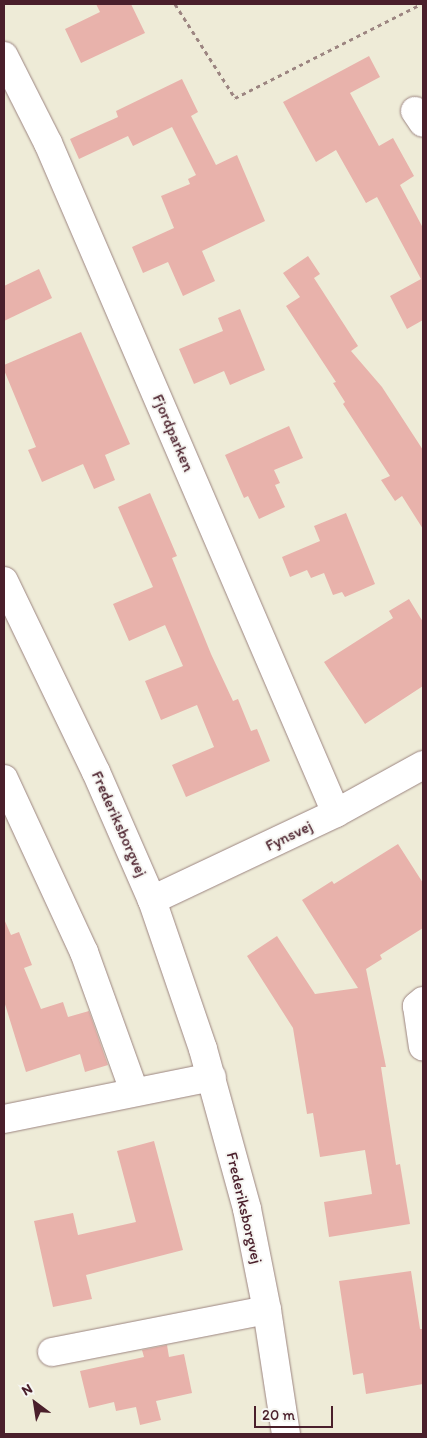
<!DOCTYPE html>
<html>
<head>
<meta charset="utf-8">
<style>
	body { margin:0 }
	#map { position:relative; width:427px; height:1438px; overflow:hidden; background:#eeebd7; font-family:Itim,sans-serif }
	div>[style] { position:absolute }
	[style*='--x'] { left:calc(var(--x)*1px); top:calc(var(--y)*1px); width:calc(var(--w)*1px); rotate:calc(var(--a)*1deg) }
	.building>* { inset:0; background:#e8b2ab }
	.path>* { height:3px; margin-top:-1.5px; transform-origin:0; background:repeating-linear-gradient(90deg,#9c8581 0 4px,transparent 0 8px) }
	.roads { filter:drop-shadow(0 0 1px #9c8581) drop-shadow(0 0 1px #9c8581) }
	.minor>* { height:28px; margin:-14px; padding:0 14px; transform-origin:14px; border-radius:14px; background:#fff }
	span { translate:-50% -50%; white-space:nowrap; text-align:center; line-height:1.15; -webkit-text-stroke:4px #f6f6f2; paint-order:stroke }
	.street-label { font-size:16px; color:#4a1f2b }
	.frame { position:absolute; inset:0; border:5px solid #4a1f2b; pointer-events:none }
	.north { position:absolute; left:10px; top:1378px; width:50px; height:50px; -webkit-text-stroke:4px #f6f6f2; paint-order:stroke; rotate:329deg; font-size:14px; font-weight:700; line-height:20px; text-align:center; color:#4a1f2b }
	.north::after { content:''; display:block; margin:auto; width:18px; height:22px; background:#4a1f2b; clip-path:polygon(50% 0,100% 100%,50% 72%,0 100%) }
	.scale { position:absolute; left:254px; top:1406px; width:79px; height:22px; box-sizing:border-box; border:2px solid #4a1f2b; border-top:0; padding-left:6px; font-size:15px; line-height:18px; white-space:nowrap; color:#4a1f2b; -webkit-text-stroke:4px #f6f6f2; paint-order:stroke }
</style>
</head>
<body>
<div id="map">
	<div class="building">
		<i style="clip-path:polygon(96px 4px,131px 4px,145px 33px,81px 63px,65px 29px,100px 12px)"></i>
		<i style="clip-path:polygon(369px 56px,380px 77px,350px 93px,379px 146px,393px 138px,414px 176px,400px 185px,423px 228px,423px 320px,407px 329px,390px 296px,421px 279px,377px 197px,366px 203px,336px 150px,316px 162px,283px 102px)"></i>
		<i style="clip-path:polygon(182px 79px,198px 112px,191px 116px,216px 165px,237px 155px,265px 221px,202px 251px,215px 281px,183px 296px,168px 262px,143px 273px,132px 247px,174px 228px,161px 196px,190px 184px,188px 179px,196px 175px,172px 127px,133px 146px,128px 136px,79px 159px,70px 139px,118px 117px,116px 111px)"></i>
		<i style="clip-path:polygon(308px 256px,320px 274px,314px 278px,358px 346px,351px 351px,382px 387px,423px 450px,423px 529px,402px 496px,395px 501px,381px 480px,390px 476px,343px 404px,345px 402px,333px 383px,336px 382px,286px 306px,300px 297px,283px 273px)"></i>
		<i style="clip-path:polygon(39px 269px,52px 298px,4px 321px,4px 286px)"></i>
		<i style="clip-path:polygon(240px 309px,265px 370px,230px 385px,224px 371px,194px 384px,179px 349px,223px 331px,218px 318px)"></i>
		<i style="clip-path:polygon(81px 332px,130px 444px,105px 455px,115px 480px,94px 489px,83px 464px,42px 482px,28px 450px,36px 447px,4px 370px,4px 365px)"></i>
		<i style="clip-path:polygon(289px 426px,303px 458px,274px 470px,280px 483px,275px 485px,285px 507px,259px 519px,248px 496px,244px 498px,225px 455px)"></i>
		<i style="clip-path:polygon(150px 493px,177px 556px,172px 558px,211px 654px,233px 701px,238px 699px,251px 731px,257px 729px,270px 761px,186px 797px,172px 765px,214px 747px,197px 705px,161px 720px,145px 681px,183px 666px,165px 625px,129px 641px,113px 604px,153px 587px,118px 507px)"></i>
		<i style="clip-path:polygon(346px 513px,375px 584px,345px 597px,342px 592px,333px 595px,324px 573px,311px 578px,307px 570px,290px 577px,282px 557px,320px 541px,314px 526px)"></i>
		<i style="clip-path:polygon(409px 599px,423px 622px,423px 686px,365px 724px,324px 662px,393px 618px,389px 611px)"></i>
		<i style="clip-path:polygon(398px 844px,423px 883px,423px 928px,380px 955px,382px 959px,366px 969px,386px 1067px,381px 1067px,396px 1165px,400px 1164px,410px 1224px,329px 1237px,324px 1202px,372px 1194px,365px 1150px,320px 1157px,313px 1113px,307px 1114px,293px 1028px,247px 956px,277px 936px,315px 994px,358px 988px,302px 900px,332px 881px,334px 884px)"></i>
		<i style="clip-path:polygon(4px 919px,11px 935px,19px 932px,32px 965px,24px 968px,41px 1009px,63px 1002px,68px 1017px,89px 1011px,108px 1065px,85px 1072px,80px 1054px,26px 1072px,4px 1001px)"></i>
		<i style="clip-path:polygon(154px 1141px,183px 1250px,86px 1275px,92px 1299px,53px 1307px,34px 1221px,73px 1213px,78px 1235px,136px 1222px,117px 1151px)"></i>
		<i style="clip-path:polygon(411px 1271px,420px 1329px,423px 1329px,423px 1384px,366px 1394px,363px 1373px,353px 1375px,339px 1281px)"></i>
		<i style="clip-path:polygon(167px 1345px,169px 1357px,184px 1354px,192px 1393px,156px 1401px,161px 1420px,140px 1425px,136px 1407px,116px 1411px,114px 1402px,89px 1408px,80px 1371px,144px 1357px,142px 1350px)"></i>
	</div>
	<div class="path">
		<i style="--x:175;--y:4;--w:112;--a:57.4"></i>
		<i style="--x:235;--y:98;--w:208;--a:-26.8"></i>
	</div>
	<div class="roads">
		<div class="minor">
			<i style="--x:4;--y:56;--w:97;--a:63.2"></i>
			<i style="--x:48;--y:143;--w:729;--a:66.74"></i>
			<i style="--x:415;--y:111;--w:14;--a:56"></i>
			<i style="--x:4;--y:581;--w:212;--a:64.3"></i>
			<i style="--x:96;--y:772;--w:140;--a:66.4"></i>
			<i style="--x:152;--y:900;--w:157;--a:71.1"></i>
			<i style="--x:203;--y:1049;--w:166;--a:74.6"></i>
			<i style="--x:247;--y:1209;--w:103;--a:78.8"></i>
			<i style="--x:267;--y:1310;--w:125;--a:81.3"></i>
			<i style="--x:4;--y:779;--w:191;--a:65.2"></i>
			<i style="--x:84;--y:952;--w:148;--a:70.2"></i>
			<i style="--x:152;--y:900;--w:204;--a:-25.3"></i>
			<i style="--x:336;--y:813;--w:99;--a:-28.9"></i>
			<i style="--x:423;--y:1001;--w:8;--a:140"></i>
			<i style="--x:417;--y:1006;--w:41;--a:81.7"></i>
			<i style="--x:4;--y:1119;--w:212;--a:-11.4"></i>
			<i style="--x:52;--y:1352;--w:219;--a:-11.1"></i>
		</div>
	</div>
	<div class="street-label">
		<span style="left:173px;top:433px;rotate:67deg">Fjordparken</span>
		<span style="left:119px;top:824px;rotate:66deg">Frederiksborgvej</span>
		<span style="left:289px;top:836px;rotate:-26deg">Fynsvej</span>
		<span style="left:244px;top:1208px;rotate:77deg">Frederiksborgvej</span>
	</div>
	<div class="frame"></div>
	<div class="north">N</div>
	<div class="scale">20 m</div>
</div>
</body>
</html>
